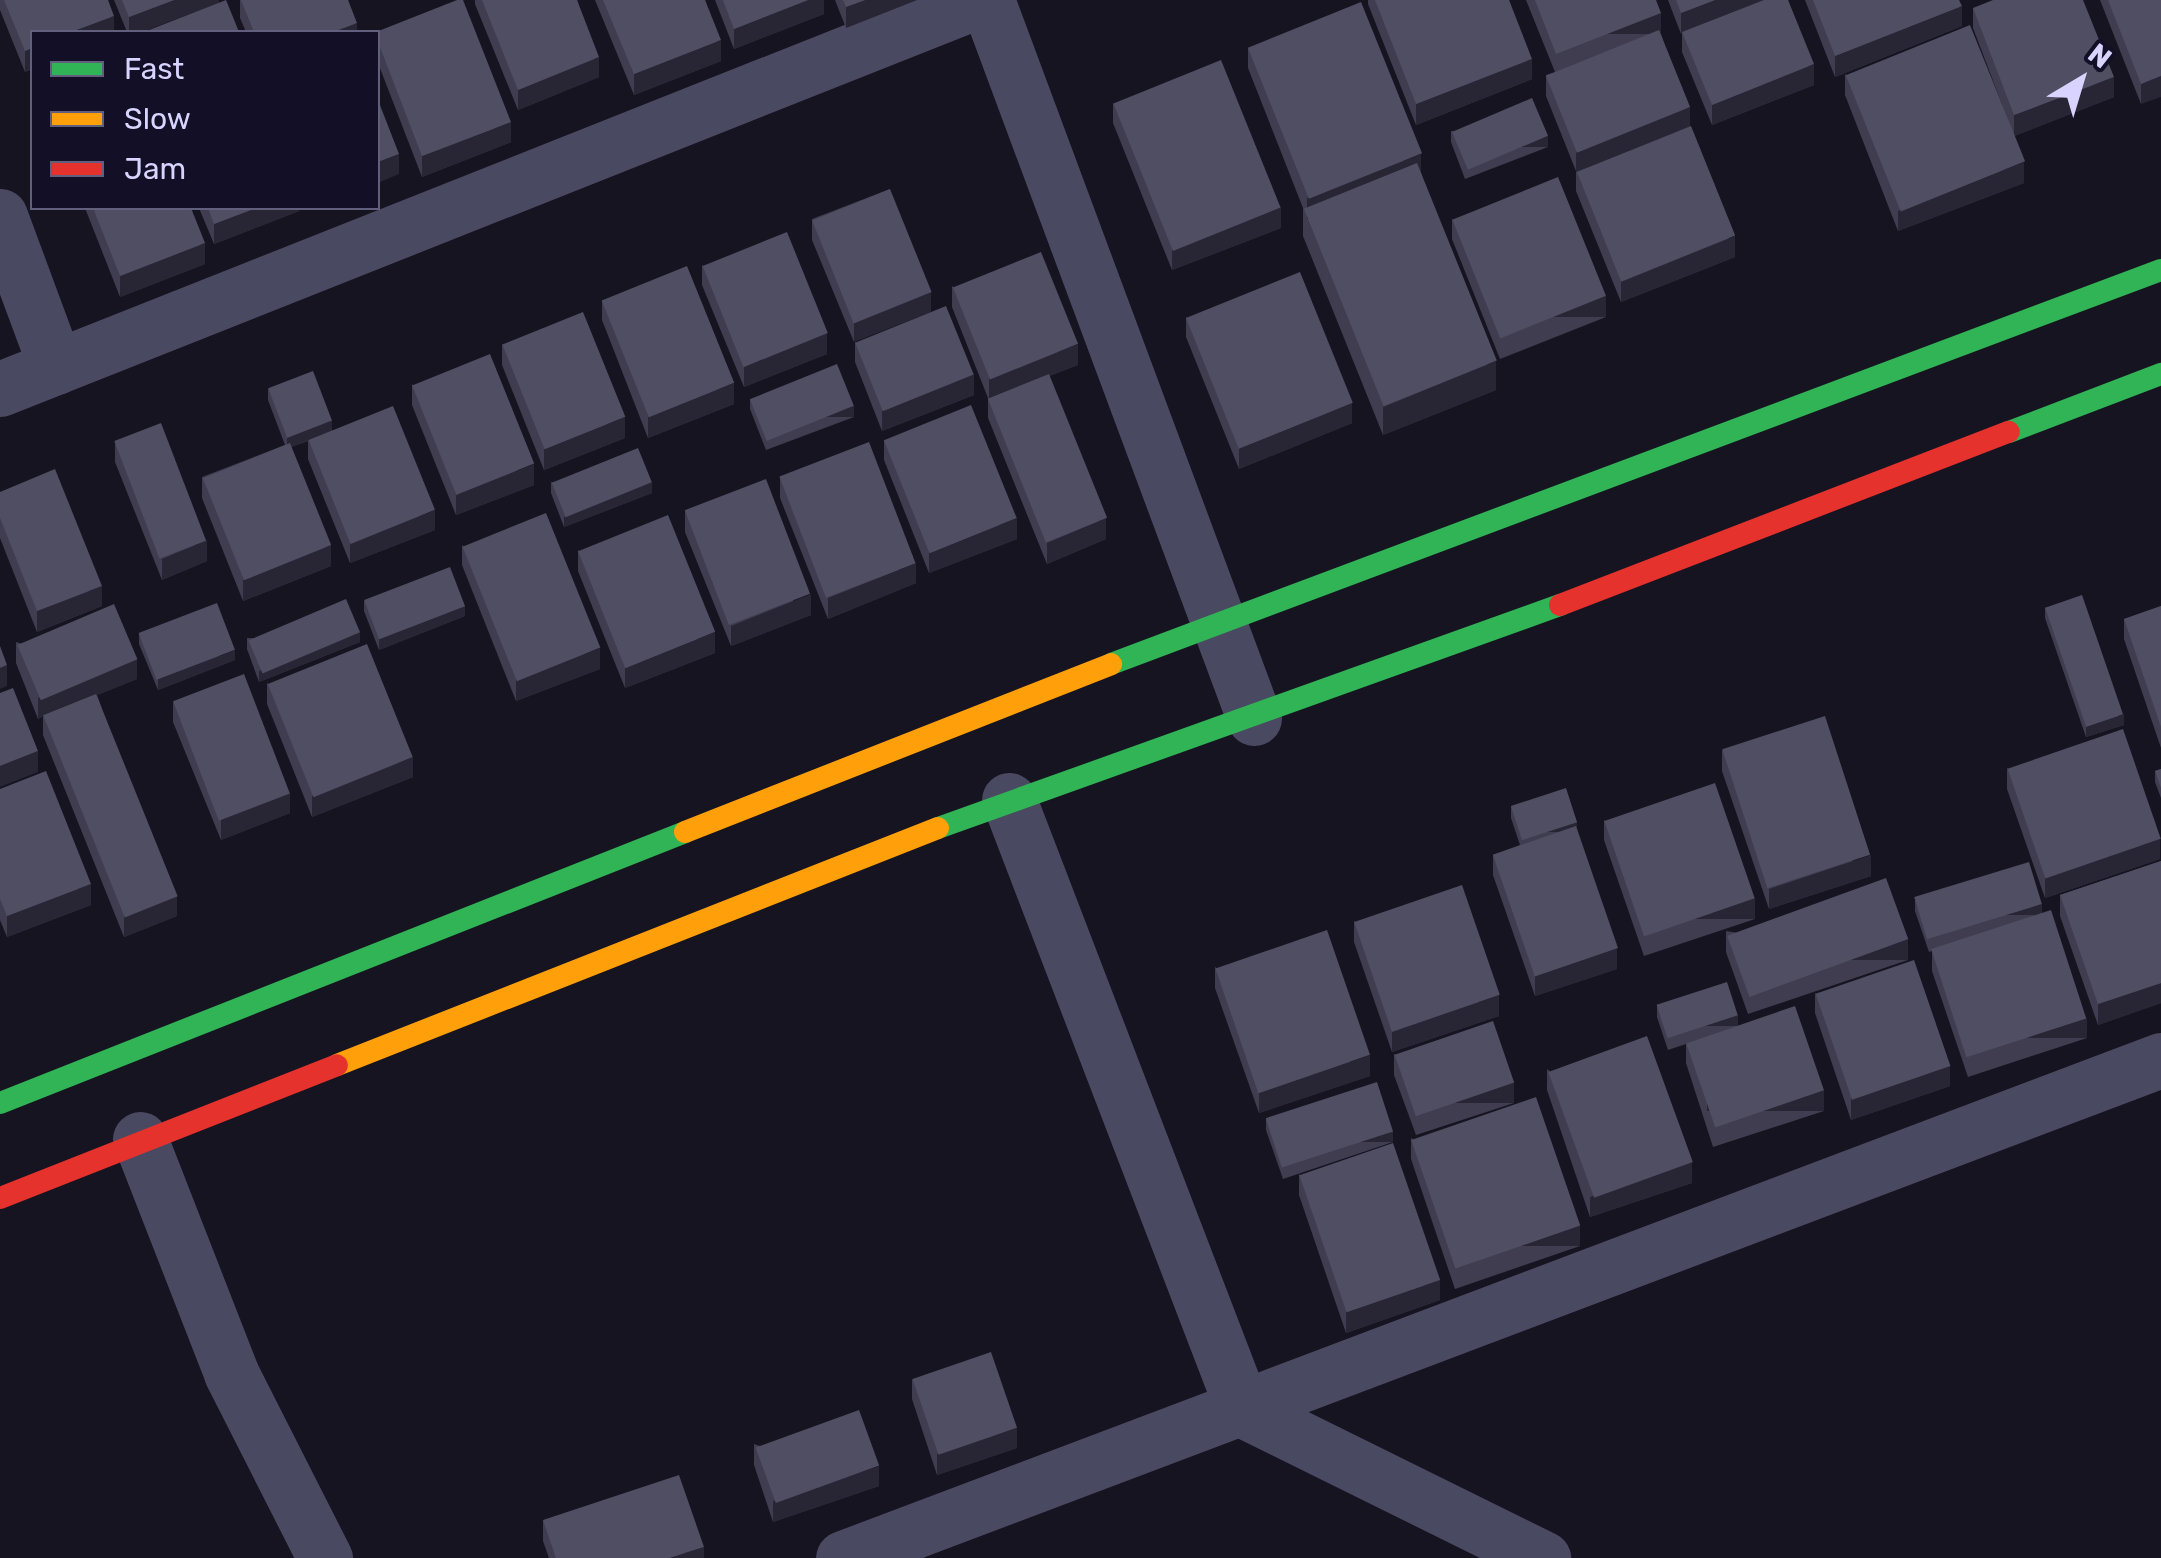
<!DOCTYPE html>
<html>
<head>
<meta charset="utf-8">
<style>
	body { margin:0 }
	#map { position:relative; width:2161px; height:1558px; overflow:hidden; background:#161421; font-family:Rubik,sans-serif }
	div>[style] { position:absolute }
	[style*='--x'] { left:calc(var(--x)*1px); top:calc(var(--y)*1px); width:calc(var(--w)*1px); rotate:calc(var(--a)*1deg) }
	.street>* { height:55px; margin:-27.5px; padding:0 27.5px; transform-origin:27.5px; border-radius:27.5px; background:#4a4962 }
	.fast>* { height:22px; margin:-11px; padding:0 11px; transform-origin:11px; border-radius:11px; background:#30b455 }
	.slow>* { height:22px; margin:-11px; padding:0 11px; transform-origin:11px; border-radius:11px; background:#ff9f0a }
	.jam>* { height:22px; margin:-11px; padding:0 11px; transform-origin:11px; border-radius:11px; background:#e5322d }
	.wall>* { inset:0; background:#403d50 }
	.shaded-wall>* { inset:0; background:#282635; transform-origin:0 0 }
	.building>* { inset:0; background:#504e63; transform-origin:0 0 }
	span { translate:-50% -50%; white-space:nowrap; text-align:center; line-height:1.15; -webkit-text-stroke:8px #130f26; paint-order:stroke }
	.legend { position:absolute; left:30px; top:30px; width:350px; height:180px; box-sizing:border-box; background:#130f26; border:2px solid #625e7d; margin:0; padding:12px 18px; list-style:none; font-size:30px; color:#d9d4ff }
	.legend li { display:flex; align-items:center; gap:20px; height:50px }
	.legend b { width:50px; border:2px solid #625e7d }
	.north { position:absolute; left:2031px; top:30px; width:100px; height:100px; -webkit-text-stroke:8px #130f26; paint-order:stroke; rotate:38deg; font-size:28px; font-weight:700; line-height:40px; text-align:center; color:#d9d4ff }
	.north::after { content:''; display:block; margin:auto; width:35px; height:45px; background:#d9d4ff; clip-path:polygon(50% 0,100% 100%,50% 72%,0 100%) }
</style>
</head>
<body>
<div id="map">
	<div class="street">
		<i style="--x:987;--y:0;--w:766;--a:69.6"></i>
		<i style="--x:0;--y:216;--w:161;--a:69.7"></i>
		<i style="--x:0;--y:389;--w:1054;--a:-21.65"></i>
		<i style="--x:1009;--y:800;--w:653;--a:69.01"></i>
		<i style="--x:1243;--y:1410;--w:335;--a:26.3"></i>
		<i style="--x:140;--y:1139;--w:251;--a:68.7"></i>
		<i style="--x:231;--y:1373;--w:208;--a:63.1"></i>
		<i style="--x:843;--y:1558;--w:1409;--a:-20.7"></i>
	</div>
	<div class="fast">
		<i style="--x:2009;--y:432;--w:163;--a:-20.9"></i>
		<i style="--x:1111;--y:664;--w:1121;--a:-20.57"></i>
		<i style="--x:938;--y:828;--w:661;--a:-19.72"></i>
		<i style="--x:0;--y:1103;--w:737;--a:-21.58"></i>
	</div>
	<div class="slow">
		<i style="--x:685;--y:832;--w:458;--a:-21.5"></i>
		<i style="--x:337;--y:1065;--w:646;--a:-21.52"></i>
	</div>
	<div class="jam">
		<i style="--x:1560;--y:605;--w:481;--a:-21.1"></i>
		<i style="--x:0;--y:1198;--w:362;--a:-21.5"></i>
	</div>
	<div class="wall">
		<i style="clip-path:polygon(0 0,108px 0,114px 32px,25px 72px,0 10px)"></i>
		<i style="clip-path:polygon(114px 0,219px 0,142px 32px,127px 32px)"></i>
		<i style="clip-path:polygon(240px 0,348px 0,357px 32px,246px 32px,240px 18px)"></i>
		<i style="clip-path:polygon(475px 0,577px 0,599px 77px,518px 110px,475px 4px)"></i>
		<i style="clip-path:polygon(595px 0,705px 0,721px 61px,634px 95px)"></i>
		<i style="clip-path:polygon(715px 0,824px 0,824px 14px,734px 49px)"></i>
		<i style="clip-path:polygon(835px 0,917px 0,846px 28px)"></i>
		<i style="clip-path:polygon(1368px 0,1509px 0,1532px 79px,1416px 125px,1368px 4px)"></i>
		<i style="clip-path:polygon(1526px 0,1656px 0,1661px 34px,1690px 126px,1735px 257px,1621px 302px,1576px 191px,1576px 171px,1546px 96px,1546px 75px,1555px 72px)"></i>
		<i style="clip-path:polygon(1668px 0,1788px 0,1814px 85px,1712px 125px,1682px 52px,1682px 33px,1681px 34px)"></i>
		<i style="clip-path:polygon(1805px 0,1959px 0,1962px 26px,1835px 77px)"></i>
		<i style="clip-path:polygon(2100px 0,2161px 0,2141px 104px)"></i>
		<i style="clip-path:polygon(1973px 8px,2114px 97px,2014px 136px,1973px 28px)"></i>
		<i style="clip-path:polygon(378px 32px,511px 142px,422px 177px,378px 63px)"></i>
		<i style="clip-path:polygon(1248px 48px,1421px 173px,1496px 390px,1383px 435px,1303px 236px,1303px 208px,1248px 68px)"></i>
		<i style="clip-path:polygon(1845px 74px,2024px 183px,1898px 231px,1845px 95px)"></i>
		<i style="clip-path:polygon(1113px 103px,1281px 228px,1172px 270px,1113px 123px)"></i>
		<i style="clip-path:polygon(1451px 131px,1548px 147px,1465px 179px,1451px 142px)"></i>
		<i style="clip-path:polygon(890px 189px,854px 342px,812px 240px,812px 219px)"></i>
		<i style="clip-path:polygon(85px 208px,191px 208px,205px 264px,120px 297px)"></i>
		<i style="clip-path:polygon(199px 208px,299px 208px,299px 211px,214px 244px)"></i>
		<i style="clip-path:polygon(1452px 219px,1606px 317px,1500px 359px,1452px 239px)"></i>
		<i style="clip-path:polygon(702px 265px,827px 354px,744px 387px,702px 285px)"></i>
		<i style="clip-path:polygon(952px 286px,1078px 365px,1049px 376px,1106px 539px,1047px 564px,988px 418px,988px 398px,952px 307px)"></i>
		<i style="clip-path:polygon(602px 300px,734px 404px,648px 438px,602px 320px)"></i>
		<i style="clip-path:polygon(1186px 317px,1352px 423px,1239px 469px,1186px 337px)"></i>
		<i style="clip-path:polygon(855px 342px,974px 395px,882px 431px,855px 362px)"></i>
		<i style="clip-path:polygon(502px 344px,625px 438px,544px 470px,502px 365px)"></i>
		<i style="clip-path:polygon(412px 384px,534px 485px,456px 515px,412px 405px)"></i>
		<i style="clip-path:polygon(268px 389px,332px 430px,435px 530px,350px 563px,308px 459px,308px 441px,291px 447px,331px 566px,243px 601px,202px 498px,202px 477px,285px 445px,268px 400px)"></i>
		<i style="clip-path:polygon(750px 399px,854px 417px,766px 450px,750px 409px)"></i>
		<i style="clip-path:polygon(884px 440px,1017px 539px,929px 573px,884px 460px)"></i>
		<i style="clip-path:polygon(115px 442px,207px 561px,162px 580px,115px 462px)"></i>
		<i style="clip-path:polygon(780px 478px,916px 583px,828px 619px,780px 498px)"></i>
		<i style="clip-path:polygon(551px 482px,652px 493px,564px 527px,551px 493px)"></i>
		<i style="clip-path:polygon(0 492px,102px 606px,37px 632px,0 538px)"></i>
		<i style="clip-path:polygon(685px 511px,811px 615px,731px 646px,685px 532px)"></i>
		<i style="clip-path:polygon(462px 545px,600px 669px,516px 701px,462px 565px)"></i>
		<i style="clip-path:polygon(578px 550px,715px 653px,625px 688px,578px 571px)"></i>
		<i style="clip-path:polygon(364px 601px,465px 616px,379px 650px,364px 611px)"></i>
		<i style="clip-path:polygon(2161px 606px,2161px 748px,2124px 639px,2124px 619px)"></i>
		<i style="clip-path:polygon(2045px 607px,2124px 725px,2086px 737px,2045px 618px)"></i>
		<i style="clip-path:polygon(139px 633px,235px 660px,158px 690px,139px 644px)"></i>
		<i style="clip-path:polygon(247px 638px,360px 642px,259px 682px,247px 649px)"></i>
		<i style="clip-path:polygon(16px 642px,137px 679px,97px 695px,177px 916px,124px 937px,43px 735px,43px 716px,38px 719px,16px 663px)"></i>
		<i style="clip-path:polygon(267px 683px,413px 777px,312px 817px,267px 704px)"></i>
		<i style="clip-path:polygon(173px 702px,290px 813px,221px 840px,173px 722px)"></i>
		<i style="clip-path:polygon(1722px 750px,1871px 876px,1769px 909px,1722px 771px)"></i>
		<i style="clip-path:polygon(2007px 768px,2160px 859px,2045px 898px,2007px 789px)"></i>
		<i style="clip-path:polygon(2161px 769px,2161px 798px,2155px 782px,2155px 771px)"></i>
		<i style="clip-path:polygon(0 789px,91px 905px,7px 937px,0 920px)"></i>
		<i style="clip-path:polygon(1511px 807px,1577px 831px,1617px 969px,1535px 996px,1493px 875px,1493px 855px,1520px 845px,1511px 818px)"></i>
		<i style="clip-path:polygon(1604px 820px,1755px 919px,1644px 956px,1604px 840px)"></i>
		<i style="clip-path:polygon(2161px 861px,2161px 1003px,2098px 1025px,2060px 916px,2060px 895px)"></i>
		<i style="clip-path:polygon(1915px 900px,2042px 912px,2087px 1038px,1968px 1077px,1932px 971px,1932px 951px,1929px 952px,1915px 911px)"></i>
		<i style="clip-path:polygon(1354px 921px,1499px 1016px,1392px 1052px,1354px 942px)"></i>
		<i style="clip-path:polygon(1726px 931px,1908px 960px,1748px 1014px,1726px 952px)"></i>
		<i style="clip-path:polygon(1215px 967px,1370px 1076px,1259px 1113px,1215px 988px)"></i>
		<i style="clip-path:polygon(1815px 993px,1950px 1086px,1851px 1120px,1815px 1013px)"></i>
		<i style="clip-path:polygon(1657px 1006px,1738px 1025px,1824px 1111px,1713px 1147px,1686px 1063px,1686px 1044px,1668px 1050px,1657px 1017px)"></i>
		<i style="clip-path:polygon(1394px 1054px,1514px 1103px,1416px 1135px,1394px 1075px)"></i>
		<i style="clip-path:polygon(1547px 1069px,1692px 1183px,1590px 1217px,1547px 1090px)"></i>
		<i style="clip-path:polygon(1266px 1119px,1393px 1142px,1283px 1179px,1266px 1130px)"></i>
		<i style="clip-path:polygon(1411px 1138px,1580px 1246px,1455px 1289px,1411px 1159px)"></i>
		<i style="clip-path:polygon(1299px 1174px,1440px 1300px,1346px 1333px,1299px 1195px)"></i>
		<i style="clip-path:polygon(912px 1379px,1017px 1448px,937px 1475px,912px 1399px)"></i>
		<i style="clip-path:polygon(754px 1444px,879px 1486px,773px 1522px,754px 1465px)"></i>
		<i style="clip-path:polygon(543px 1520px,704px 1558px,549px 1558px,543px 1541px)"></i>
	</div>
	<div class="shaded-wall">
		<i style="clip-path:polygon(174px 0,219px 0,219px 3px,142px 32px,129px 32px,129px 17px)"></i>
		<i style="clip-path:polygon(808px 0,824px 0,824px 14px,734px 49px,734px 29px)"></i>
		<i style="clip-path:polygon(865px 0,917px 0,846px 28px,846px 7px)"></i>
		<i style="clip-path:polygon(1715px 0,1768px 0,1681px 34px,1681px 13px)"></i>
		<i style="clip-path:polygon(1962px 6px,1962px 26px,1835px 77px,1835px 56px)"></i>
		<i style="left:1661px;top:13px;width:21px;height:113px;rotate:90deg"></i>
		<i style="clip-path:polygon(114px 16px,114px 32px,71px 32px)"></i>
		<i style="clip-path:polygon(357px 23px,357px 32px,333px 32px)"></i>
		<i style="clip-path:polygon(721px 40px,721px 61px,634px 95px,634px 74px)"></i>
		<i style="clip-path:polygon(32px 48px,32px 68px,25px 72px,25px 51px)"></i>
		<i style="clip-path:polygon(599px 57px,599px 77px,518px 110px,518px 90px)"></i>
		<i style="clip-path:polygon(1532px 59px,1532px 79px,1416px 125px,1416px 104px)"></i>
		<i style="clip-path:polygon(1814px 64px,1814px 85px,1712px 125px,1712px 105px)"></i>
		<i style="clip-path:polygon(2161px 76px,2161px 97px,2141px 104px,2141px 84px)"></i>
		<i style="clip-path:polygon(2114px 77px,2114px 97px,2014px 136px,2014px 115px)"></i>
		<i style="clip-path:polygon(1690px 107px,1690px 128px,1576px 172px,1576px 152px)"></i>
		<i style="clip-path:polygon(511px 122px,511px 142px,422px 177px,422px 156px)"></i>
		<i style="left:1548px;top:136px;width:11px;height:89px;rotate:90deg"></i>
		<i style="clip-path:polygon(399px 154px,399px 174px,378px 183px,378px 162px)"></i>
		<i style="clip-path:polygon(1421px 154px,1421px 174px,1307px 219px,1307px 198px)"></i>
		<i style="clip-path:polygon(2024px 162px,2024px 183px,1898px 231px,1898px 211px)"></i>
		<i style="clip-path:polygon(1281px 207px,1281px 228px,1172px 270px,1172px 250px)"></i>
		<i style="clip-path:polygon(256px 208px,299px 208px,299px 211px,214px 244px,214px 224px)"></i>
		<i style="clip-path:polygon(1735px 236px,1735px 257px,1621px 302px,1621px 282px)"></i>
		<i style="clip-path:polygon(205px 243px,205px 264px,120px 297px,120px 276px)"></i>
		<i style="clip-path:polygon(931px 292px,931px 312px,854px 342px,854px 321px)"></i>
		<i style="left:1606px;top:296px;width:21px;height:114px;rotate:90deg"></i>
		<i style="clip-path:polygon(827px 333px,827px 354px,744px 387px,744px 366px)"></i>
		<i style="clip-path:polygon(1078px 344px,1078px 365px,989px 399px,989px 379px)"></i>
		<i style="clip-path:polygon(1496px 361px,1496px 390px,1383px 435px,1383px 407px)"></i>
		<i style="clip-path:polygon(974px 374px,974px 395px,882px 431px,882px 410px)"></i>
		<i style="clip-path:polygon(734px 383px,734px 404px,648px 438px,648px 417px)"></i>
		<i style="clip-path:polygon(1352px 403px,1352px 423px,1239px 469px,1239px 448px)"></i>
		<i style="left:854px;top:406px;width:11px;height:94px;rotate:90deg"></i>
		<i style="clip-path:polygon(625px 417px,625px 438px,544px 470px,544px 449px)"></i>
		<i style="clip-path:polygon(332px 420px,332px 431px,287px 449px,287px 438px)"></i>
		<i style="clip-path:polygon(534px 464px,534px 485px,456px 515px,456px 495px)"></i>
		<i style="clip-path:polygon(652px 482px,652px 493px,564px 527px,564px 517px)"></i>
		<i style="clip-path:polygon(435px 510px,435px 530px,350px 563px,350px 543px)"></i>
		<i style="clip-path:polygon(1017px 518px,1017px 539px,929px 573px,929px 553px)"></i>
		<i style="clip-path:polygon(1106px 518px,1106px 539px,1047px 564px,1047px 543px)"></i>
		<i style="clip-path:polygon(207px 540px,207px 561px,162px 580px,162px 559px)"></i>
		<i style="clip-path:polygon(331px 545px,331px 566px,243px 601px,243px 580px)"></i>
		<i style="clip-path:polygon(916px 563px,916px 583px,828px 619px,828px 598px)"></i>
		<i style="clip-path:polygon(102px 586px,102px 606px,37px 632px,37px 611px)"></i>
		<i style="clip-path:polygon(811px 594px,811px 615px,731px 646px,731px 626px)"></i>
		<i style="clip-path:polygon(465px 606px,465px 616px,379px 650px,379px 639px)"></i>
		<i style="clip-path:polygon(360px 632px,360px 642px,259px 682px,259px 671px)"></i>
		<i style="clip-path:polygon(715px 632px,715px 653px,625px 688px,625px 668px)"></i>
		<i style="clip-path:polygon(600px 648px,600px 669px,516px 701px,516px 680px)"></i>
		<i style="clip-path:polygon(235px 650px,235px 660px,158px 690px,158px 679px)"></i>
		<i style="clip-path:polygon(137px 659px,137px 679px,38px 719px,38px 698px)"></i>
		<i style="clip-path:polygon(7px 665px,7px 686px,0 689px,0 668px)"></i>
		<i style="clip-path:polygon(2124px 714px,2124px 725px,2086px 737px,2086px 727px)"></i>
		<i style="clip-path:polygon(38px 751px,38px 772px,0 787px,0 766px)"></i>
		<i style="clip-path:polygon(413px 757px,413px 777px,312px 817px,312px 796px)"></i>
		<i style="clip-path:polygon(290px 793px,290px 813px,221px 840px,221px 819px)"></i>
		<i style="left:1577px;top:822px;width:10px;height:58px;rotate:90deg"></i>
		<i style="clip-path:polygon(2160px 839px,2160px 859px,2045px 898px,2045px 877px)"></i>
		<i style="clip-path:polygon(1871px 855px,1871px 876px,1769px 909px,1769px 889px)"></i>
		<i style="clip-path:polygon(91px 884px,91px 905px,7px 937px,7px 916px)"></i>
		<i style="clip-path:polygon(177px 896px,177px 916px,124px 937px,124px 916px)"></i>
		<i style="left:1755px;top:898px;width:21px;height:117px;rotate:90deg"></i>
		<i style="left:2042px;top:904px;width:11px;height:119px;rotate:90deg"></i>
		<i style="left:1908px;top:939px;width:21px;height:169px;rotate:90deg"></i>
		<i style="clip-path:polygon(1617px 948px,1617px 969px,1535px 996px,1535px 976px)"></i>
		<i style="clip-path:polygon(2161px 983px,2161px 1003px,2098px 1025px,2098px 1004px)"></i>
		<i style="clip-path:polygon(1499px 995px,1499px 1016px,1392px 1052px,1392px 1032px)"></i>
		<i style="left:1738px;top:1015px;width:11px;height:74px;rotate:90deg"></i>
		<i style="left:2087px;top:1018px;width:20px;height:125px;rotate:90deg"></i>
		<i style="clip-path:polygon(1370px 1055px,1370px 1076px,1259px 1113px,1259px 1093px)"></i>
		<i style="clip-path:polygon(1950px 1066px,1950px 1086px,1851px 1120px,1851px 1099px)"></i>
		<i style="left:1514px;top:1082px;width:21px;height:103px;rotate:90deg"></i>
		<i style="left:1824px;top:1090px;width:21px;height:117px;rotate:90deg"></i>
		<i style="left:1393px;top:1131px;width:11px;height:116px;rotate:90deg"></i>
		<i style="clip-path:polygon(1692px 1162px,1692px 1183px,1590px 1217px,1590px 1197px)"></i>
		<i style="left:1580px;top:1226px;width:20px;height:132px;rotate:90deg"></i>
		<i style="clip-path:polygon(1440px 1280px,1440px 1300px,1346px 1333px,1346px 1312px)"></i>
		<i style="clip-path:polygon(1017px 1428px,1017px 1448px,937px 1475px,937px 1454px)"></i>
		<i style="clip-path:polygon(879px 1466px,879px 1486px,773px 1522px,773px 1501px)"></i>
		<i style="clip-path:polygon(704px 1547px,704px 1558px,669px 1558px)"></i>
	</div>
	<div class="building">
		<i style="clip-path:polygon(4px 0,108px 0,114px 16px,71px 32px,32px 32px,32px 48px,25px 51px)"></i>
		<i style="clip-path:polygon(122px 0,174px 0,129px 17px)"></i>
		<i style="clip-path:polygon(226px 0,239px 32px,144px 32px)"></i>
		<i style="clip-path:polygon(241px 0,348px 0,357px 23px,333px 32px,254px 32px)"></i>
		<i style="clip-path:polygon(457px 0,463px 0,511px 122px,422px 156px,378px 42px,378px 32px,376px 32px)"></i>
		<i style="clip-path:polygon(482px 0,577px 0,599px 57px,518px 90px)"></i>
		<i style="clip-path:polygon(603px 0,705px 0,721px 40px,634px 74px)"></i>
		<i style="clip-path:polygon(723px 0,808px 0,734px 29px)"></i>
		<i style="clip-path:polygon(843px 0,865px 0,846px 7px)"></i>
		<i style="clip-path:polygon(1375px 0,1509px 0,1532px 59px,1416px 104px)"></i>
		<i style="clip-path:polygon(1535px 0,1656px 0,1661px 13px,1556px 54px)"></i>
		<i style="clip-path:polygon(1676px 0,1715px 0,1681px 13px)"></i>
		<i style="clip-path:polygon(1764px 0,1788px 0,1814px 64px,1712px 105px,1682px 32px)"></i>
		<i style="clip-path:polygon(1813px 0,1959px 0,1962px 6px,1835px 56px)"></i>
		<i style="clip-path:polygon(1993px 0,2083px 0,2114px 77px,2014px 115px,1973px 8px)"></i>
		<i style="clip-path:polygon(2108px 0,2161px 0,2161px 76px,2141px 84px)"></i>
		<i style="left:1361px;top:2px;width:163px;height:122px;rotate:68deg"></i>
		<i style="left:1970px;top:25px;width:147px;height:134px;rotate:68deg"></i>
		<i style="left:1659px;top:30px;width:83px;height:122px;rotate:68deg"></i>
		<i style="left:1221px;top:60px;width:159px;height:116px;rotate:68deg"></i>
		<i style="left:1532px;top:98px;width:41px;height:87px;rotate:67deg"></i>
		<i style="clip-path:polygon(378px 100px,399px 154px,378px 162px)"></i>
		<i style="left:1691px;top:126px;width:118px;height:123px;rotate:68deg"></i>
		<i style="left:1417px;top:163px;width:213px;height:122px;rotate:68deg"></i>
		<i style="left:1558px;top:177px;width:128px;height:114px;rotate:68deg"></i>
		<i style="left:890px;top:189px;width:111px;height:84px;rotate:68deg"></i>
		<i style="clip-path:polygon(93px 208px,191px 208px,205px 243px,120px 276px)"></i>
		<i style="clip-path:polygon(208px 208px,256px 208px,214px 224px)"></i>
		<i style="left:787px;top:232px;width:109px;height:91px;rotate:68deg"></i>
		<i style="left:1041px;top:252px;width:99px;height:95px;rotate:68deg"></i>
		<i style="left:687px;top:266px;width:126px;height:92px;rotate:68deg"></i>
		<i style="left:1300px;top:272px;width:141px;height:123px;rotate:68deg"></i>
		<i style="left:946px;top:306px;width:74px;height:98px;rotate:68deg"></i>
		<i style="left:583px;top:312px;width:113px;height:87px;rotate:68deg"></i>
		<i style="left:490px;top:354px;width:118px;height:84px;rotate:68deg"></i>
		<i style="left:837px;top:364px;width:45px;height:94px;rotate:68deg"></i>
		<i style="left:313px;top:371px;width:53px;height:48px;rotate:69deg"></i>
		<i style="left:1049px;top:374px;width:155px;height:66px;rotate:68deg"></i>
		<i style="left:971px;top:405px;width:122px;height:94px;rotate:68deg"></i>
		<i style="left:393px;top:406px;width:112px;height:91px;rotate:68deg"></i>
		<i style="left:161px;top:423px;width:126px;height:50px;rotate:69deg"></i>
		<i style="left:869px;top:442px;width:130px;height:96px;rotate:69deg"></i>
		<i style="left:290px;top:443px;width:110px;height:94px;rotate:68deg"></i>
		<i style="left:638px;top:448px;width:37px;height:93px;rotate:68deg"></i>
		<i style="clip-path:polygon(55px 469px,102px 586px,37px 611px,0 518px,0 492px)"></i>
		<i style="left:766px;top:479px;width:123px;height:87px;rotate:69deg"></i>
		<i style="left:546px;top:513px;width:145px;height:90px;rotate:68deg"></i>
		<i style="left:668px;top:515px;width:126px;height:97px;rotate:68deg"></i>
		<i style="left:450px;top:567px;width:42px;height:92px;rotate:69deg"></i>
		<i style="left:2082px;top:595px;width:126px;height:39px;rotate:71deg"></i>
		<i style="left:346px;top:599px;width:36px;height:106px;rotate:67deg"></i>
		<i style="left:217px;top:603px;width:50px;height:84px;rotate:69deg"></i>
		<i style="left:114px;top:604px;width:60px;height:105px;rotate:67deg"></i>
		<i style="clip-path:polygon(2161px 606px,2161px 727px,2124px 619px)"></i>
		<i style="left:367px;top:644px;width:122px;height:107px;rotate:68deg"></i>
		<i style="clip-path:polygon(0 646px,7px 665px,0 668px)"></i>
		<i style="left:244px;top:674px;width:128px;height:76px;rotate:69deg"></i>
		<i style="clip-path:polygon(13px 688px,38px 751px,0 766px,0 693px)"></i>
		<i style="left:96px;top:694px;width:218px;height:57px;rotate:68deg"></i>
		<i style="left:1825px;top:716px;width:146px;height:108px;rotate:72deg"></i>
		<i style="left:2123px;top:729px;width:116px;height:122px;rotate:71deg"></i>
		<i style="clip-path:polygon(2161px 769px,2161px 788px,2155px 771px)"></i>
		<i style="clip-path:polygon(46px 771px,91px 884px,7px 916px,0 899px,0 789px)"></i>
		<i style="left:1715px;top:783px;width:122px;height:117px;rotate:71deg"></i>
		<i style="left:1566px;top:788px;width:36px;height:58px;rotate:72deg"></i>
		<i style="left:1576px;top:826px;width:129px;height:88px;rotate:71deg"></i>
		<i style="clip-path:polygon(2161px 861px,2161px 983px,2098px 1004px,2060px 895px)"></i>
		<i style="left:2029px;top:862px;width:44px;height:120px;rotate:73deg"></i>
		<i style="left:1886px;top:878px;width:65px;height:169px;rotate:70deg"></i>
		<i style="left:1462px;top:885px;width:116px;height:114px;rotate:71deg"></i>
		<i style="left:2051px;top:910px;width:114px;height:126px;rotate:72deg"></i>
		<i style="left:1327px;top:930px;width:132px;height:118px;rotate:71deg"></i>
		<i style="left:1914px;top:960px;width:112px;height:104px;rotate:71deg"></i>
		<i style="left:1727px;top:982px;width:35px;height:74px;rotate:72deg"></i>
		<i style="left:1795px;top:1006px;width:89px;height:115px;rotate:71deg"></i>
		<i style="left:1493px;top:1021px;width:65px;height:104px;rotate:71deg"></i>
		<i style="left:1647px;top:1036px;width:134px;height:105px;rotate:70deg"></i>
		<i style="left:1377px;top:1082px;width:52px;height:117px;rotate:72deg"></i>
		<i style="left:1536px;top:1097px;width:136px;height:132px;rotate:71deg"></i>
		<i style="left:1393px;top:1143px;width:145px;height:99px;rotate:71deg"></i>
		<i style="left:991px;top:1352px;width:80px;height:83px;rotate:71deg"></i>
		<i style="left:859px;top:1410px;width:59px;height:110px;rotate:70deg"></i>
		<i style="clip-path:polygon(679px 1475px,704px 1547px,669px 1558px,556px 1558px,543px 1520px)"></i>
	</div>
	<ul class="legend">
	<li><b style="height:12px;background:#30b455"></b>Fast</li>
	<li><b style="height:12px;background:#ff9f0a"></b>Slow</li>
	<li><b style="height:12px;background:#e5322d"></b>Jam</li>
	</ul>
	<div class="north">N</div>
</div>
</body>
</html>
